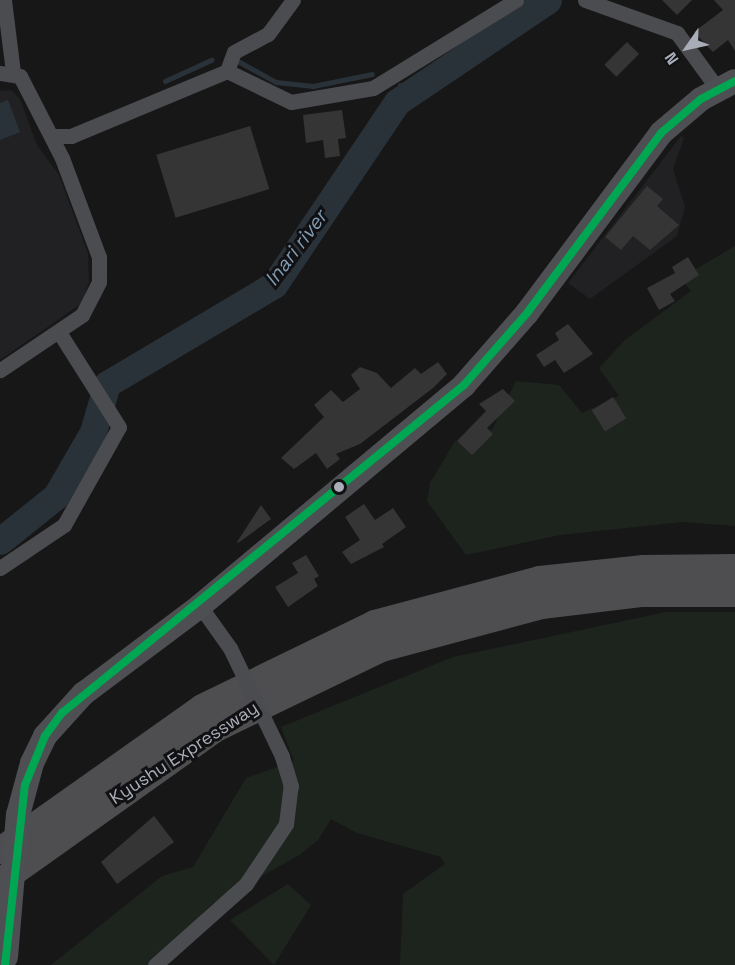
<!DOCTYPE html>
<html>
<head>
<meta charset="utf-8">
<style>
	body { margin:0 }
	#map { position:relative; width:735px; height:965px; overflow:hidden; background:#171717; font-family:"Space Grotesk",sans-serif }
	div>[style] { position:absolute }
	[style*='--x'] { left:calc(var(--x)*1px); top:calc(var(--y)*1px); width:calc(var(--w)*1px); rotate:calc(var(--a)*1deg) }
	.built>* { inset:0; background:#212123 }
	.green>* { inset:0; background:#1d241e }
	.water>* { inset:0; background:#2a3239 }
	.stream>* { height:4.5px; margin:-2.25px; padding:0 2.25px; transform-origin:2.25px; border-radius:2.25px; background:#2a3239 }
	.river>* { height:27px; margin:-13.5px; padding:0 13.5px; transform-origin:13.5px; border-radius:13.5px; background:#2a3239 }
	.building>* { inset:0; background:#353536; transform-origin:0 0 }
	.street>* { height:15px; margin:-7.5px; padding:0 7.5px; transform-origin:7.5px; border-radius:7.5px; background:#4b4c50 }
	.primary>* { height:24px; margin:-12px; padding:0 12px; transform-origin:12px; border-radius:12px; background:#4d4f52 }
	.highway>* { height:27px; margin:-13.5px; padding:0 13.5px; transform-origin:13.5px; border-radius:13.5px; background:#4e4e51 }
	.street-bridge>* { height:15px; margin:-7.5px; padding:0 7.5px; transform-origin:7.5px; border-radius:7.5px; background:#4b4c50 }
	.primary-bridge>* { height:24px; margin:-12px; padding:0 12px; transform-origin:12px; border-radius:12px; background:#4d4f52 }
	.bus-1>* { height:8px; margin:-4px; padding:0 4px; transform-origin:4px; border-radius:4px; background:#00a651 }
	.dots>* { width:16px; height:16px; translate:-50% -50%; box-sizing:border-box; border:3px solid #111113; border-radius:50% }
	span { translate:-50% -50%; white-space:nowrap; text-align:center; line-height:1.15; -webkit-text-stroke:6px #111113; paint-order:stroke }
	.street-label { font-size:18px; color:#a8adb8 }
	.water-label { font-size:20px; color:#7f9bb3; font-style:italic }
	.north { position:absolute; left:657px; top:18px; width:60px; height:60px; -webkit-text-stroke:4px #111113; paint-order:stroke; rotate:236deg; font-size:16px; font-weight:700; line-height:24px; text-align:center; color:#a8adb8 }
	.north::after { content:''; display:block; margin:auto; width:21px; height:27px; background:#a8adb8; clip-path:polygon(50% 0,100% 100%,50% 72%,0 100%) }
</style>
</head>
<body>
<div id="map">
	<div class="built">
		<i style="clip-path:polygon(11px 90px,20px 99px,37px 145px,59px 175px,88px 253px,89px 282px,82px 303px,0 360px,0 91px)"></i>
		<i style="clip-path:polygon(681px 136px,684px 138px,673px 169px,685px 207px,677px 236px,590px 299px,568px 283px)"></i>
	</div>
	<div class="green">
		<i style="clip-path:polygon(735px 246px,735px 526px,683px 522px,560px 535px,466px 555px,427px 501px,430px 483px,455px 441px,472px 442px,493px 428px,516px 381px,559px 385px,582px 413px,619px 396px,599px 368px,625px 340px,691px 291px,681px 278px)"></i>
		<i style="clip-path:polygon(666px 612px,735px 612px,735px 965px,400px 965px,403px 894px,445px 864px,441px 857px,357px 833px,331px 819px,318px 840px,301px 854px,212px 904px,151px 965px,51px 965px,162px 876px,193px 867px,246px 778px,294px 761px,281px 727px,453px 657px)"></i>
		<i style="clip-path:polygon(288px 884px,311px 905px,274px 965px,230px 920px)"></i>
	</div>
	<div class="water">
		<i style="clip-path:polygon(8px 100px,20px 132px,0 140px,0 103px)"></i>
	</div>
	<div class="stream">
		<i style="--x:240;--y:62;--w:41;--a:29.1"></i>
		<i style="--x:276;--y:82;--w:37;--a:6"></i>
		<i style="--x:313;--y:86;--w:60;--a:-11.5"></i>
		<i style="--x:165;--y:81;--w:51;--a:-24.5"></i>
		<i style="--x:400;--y:85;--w:15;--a:23"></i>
	</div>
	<div class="river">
		<i style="--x:0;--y:541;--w:72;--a:-38.8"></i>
		<i style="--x:56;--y:496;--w:74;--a:-60"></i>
		<i style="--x:93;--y:432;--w:50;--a:-73.7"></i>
		<i style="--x:107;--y:384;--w:194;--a:-30.7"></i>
		<i style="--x:274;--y:285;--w:220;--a:-56.1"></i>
		<i style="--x:397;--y:102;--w:182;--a:-34"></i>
	</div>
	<div class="building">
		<i style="clip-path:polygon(662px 0,692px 0,677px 15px)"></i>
		<i style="clip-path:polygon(714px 0,735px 0,735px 51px,728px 40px,713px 52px,694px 32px,723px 10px)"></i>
		<i style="left:627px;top:42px;width:17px;height:32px;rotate:45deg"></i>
		<i style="clip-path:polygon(342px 110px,346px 138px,338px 139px,340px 156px,325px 158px,323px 140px,306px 143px,303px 115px)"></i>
		<i style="left:250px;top:126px;width:66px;height:98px;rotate:73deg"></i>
		<i style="clip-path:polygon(647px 186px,663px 199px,657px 206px,679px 225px,650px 250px,633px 236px,621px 250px,605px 237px)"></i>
		<i style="clip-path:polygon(688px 257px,699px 275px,670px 294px,675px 301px,659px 310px,647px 288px,675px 273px,672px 267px)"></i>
		<i style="clip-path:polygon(568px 324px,593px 354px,564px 373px,555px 360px,544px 367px,536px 355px,559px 340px,555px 333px)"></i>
		<i style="clip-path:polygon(438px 362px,447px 374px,433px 388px,360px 444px,336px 454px,340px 459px,327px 469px,316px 453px,294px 469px,281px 458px,324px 417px,314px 405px,331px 390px,343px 402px,360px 389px,351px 375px,360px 367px,377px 373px,391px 388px,415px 368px,421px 374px)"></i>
		<i style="clip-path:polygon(503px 389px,515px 401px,487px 428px,493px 434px,472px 455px,457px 441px,486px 411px,479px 404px)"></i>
		<i style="left:613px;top:397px;width:25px;height:25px;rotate:58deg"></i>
		<i style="clip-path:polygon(364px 504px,375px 520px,393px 508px,406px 527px,382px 544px,384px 547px,351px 564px,342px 552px,360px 540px,345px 517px)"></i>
		<i style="clip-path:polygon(261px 505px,271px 519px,238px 543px,237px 542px)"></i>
		<i style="clip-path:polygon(306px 555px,319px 576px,314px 579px,318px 586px,288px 607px,275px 587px,298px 573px,292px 563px)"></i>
		<i style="clip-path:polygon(154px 816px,174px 842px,117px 884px,101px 862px)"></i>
	</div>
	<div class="street">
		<i style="--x:4;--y:0;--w:73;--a:82.9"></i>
		<i style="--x:585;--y:0;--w:98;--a:19.7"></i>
		<i style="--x:677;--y:33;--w:68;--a:54"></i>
		<i style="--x:227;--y:71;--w:71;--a:25.8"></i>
		<i style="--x:291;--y:102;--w:83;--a:-9.7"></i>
		<i style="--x:373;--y:88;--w:168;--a:-31.6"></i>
		<i style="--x:0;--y:73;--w:20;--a:9"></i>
		<i style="--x:20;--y:76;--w:92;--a:62.9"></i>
		<i style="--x:62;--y:158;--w:106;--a:69.5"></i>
		<i style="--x:99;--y:257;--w:25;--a:90"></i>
		<i style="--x:99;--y:282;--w:37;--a:117"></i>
		<i style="--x:82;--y:315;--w:99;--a:146.1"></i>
		<i style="--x:52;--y:136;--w:19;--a:0"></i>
		<i style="--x:71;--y:136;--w:169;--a:-22.6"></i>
		<i style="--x:227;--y:71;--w:20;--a:-70"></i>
		<i style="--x:234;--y:52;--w:38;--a:-28"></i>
		<i style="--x:268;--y:34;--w:42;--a:-53.7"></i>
		<i style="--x:0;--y:568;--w:77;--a:-33.9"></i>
		<i style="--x:64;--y:525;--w:112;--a:-60.7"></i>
		<i style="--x:119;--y:427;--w:112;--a:-122.3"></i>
		<i style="--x:200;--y:606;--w:52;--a:54.5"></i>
		<i style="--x:155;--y:965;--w:122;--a:-41.7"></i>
		<i style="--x:246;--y:884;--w:72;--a:-56.3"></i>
		<i style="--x:286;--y:824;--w:38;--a:-83"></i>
		<i style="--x:291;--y:786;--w:31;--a:-107"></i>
	</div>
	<div class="primary">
		<i style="--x:32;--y:763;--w:30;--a:-64"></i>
		<i style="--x:45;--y:736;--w:57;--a:-47.9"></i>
		<i style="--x:83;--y:694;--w:146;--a:-36.9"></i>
		<i style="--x:200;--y:606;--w:344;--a:-39.9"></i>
		<i style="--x:464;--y:385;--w:96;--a:-48.8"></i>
		<i style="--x:527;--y:313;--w:224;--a:-53.3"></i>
		<i style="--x:661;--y:133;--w:52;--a:-40.4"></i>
		<i style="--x:701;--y:99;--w:38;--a:-28"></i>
	</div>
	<div class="highway">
		<i style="--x:0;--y:850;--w:247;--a:-35.3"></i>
		<i style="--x:202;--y:707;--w:191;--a:-26"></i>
		<i style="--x:374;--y:623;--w:171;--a:-14.9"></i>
		<i style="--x:539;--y:579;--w:105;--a:-6"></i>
		<i style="--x:643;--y:568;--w:92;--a:-0.6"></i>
		<i style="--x:0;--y:881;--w:264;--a:-35.4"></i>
		<i style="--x:215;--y:728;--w:184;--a:-25.7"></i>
		<i style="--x:381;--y:648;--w:166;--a:-15"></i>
		<i style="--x:541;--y:605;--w:102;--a:-6.8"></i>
		<i style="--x:642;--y:593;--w:93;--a:0"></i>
	</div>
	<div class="street-bridge">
		<i style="--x:230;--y:648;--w:120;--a:64.3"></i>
	</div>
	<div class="primary-bridge">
		<i style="--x:6;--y:957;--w:143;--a:-85.2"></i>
		<i style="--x:18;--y:815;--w:54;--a:-74.9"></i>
	</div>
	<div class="bus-1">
		<i style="--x:5;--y:965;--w:181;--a:-83.7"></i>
		<i style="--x:25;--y:785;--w:53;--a:-67.8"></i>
		<i style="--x:45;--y:736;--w:29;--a:-54"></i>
		<i style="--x:62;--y:713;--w:519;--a:-39.21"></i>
		<i style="--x:464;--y:385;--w:96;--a:-48.8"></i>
		<i style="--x:527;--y:313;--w:224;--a:-53.3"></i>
		<i style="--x:661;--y:133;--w:52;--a:-40.4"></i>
		<i style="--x:701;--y:99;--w:38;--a:-28"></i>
	</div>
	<div class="dots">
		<i style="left:339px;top:487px;background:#a8adb8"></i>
	</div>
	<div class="street-label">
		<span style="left:184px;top:753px;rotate:-33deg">Kyushu Expressway</span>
	</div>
	<div class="water-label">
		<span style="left:296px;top:248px;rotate:-53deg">Inari river</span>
	</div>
	<div class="north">N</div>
</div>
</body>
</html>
